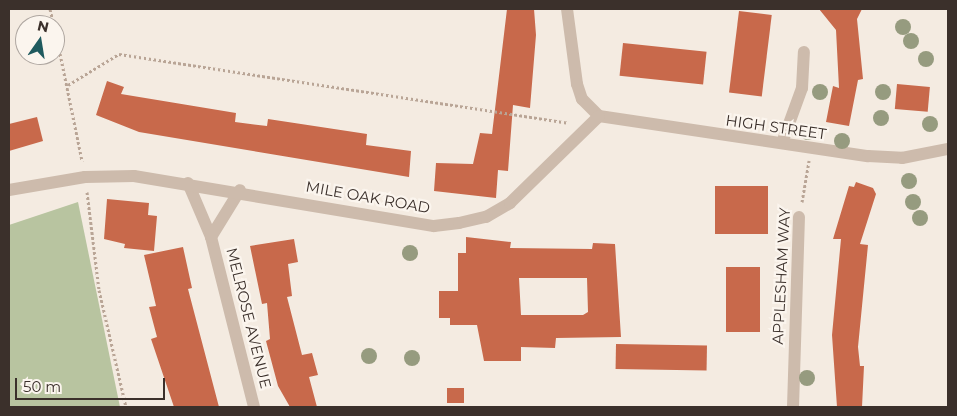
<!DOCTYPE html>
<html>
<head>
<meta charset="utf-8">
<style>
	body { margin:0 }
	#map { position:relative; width:957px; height:416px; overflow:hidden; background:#f4ebe1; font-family:Montserrat,sans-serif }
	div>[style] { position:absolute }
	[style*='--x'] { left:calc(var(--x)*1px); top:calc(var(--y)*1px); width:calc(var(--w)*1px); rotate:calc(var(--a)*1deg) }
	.green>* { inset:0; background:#b8c4a0 }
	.building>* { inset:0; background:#c8694b; transform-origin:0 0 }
	.path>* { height:3px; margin-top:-1.5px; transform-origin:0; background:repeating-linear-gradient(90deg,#b9a596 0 2.5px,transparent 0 5px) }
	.minor>* { height:12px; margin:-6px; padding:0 6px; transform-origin:6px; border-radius:6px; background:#cdbbac }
	.tertiary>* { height:12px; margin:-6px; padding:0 6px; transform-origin:6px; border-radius:6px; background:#cdbbac }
	.trees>* { width:16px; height:16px; margin:-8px; border-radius:50%; background:#969b7f }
	span { translate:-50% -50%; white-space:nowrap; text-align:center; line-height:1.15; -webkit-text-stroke:4.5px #fbf5ee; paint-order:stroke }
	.street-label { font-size:15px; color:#3b302b }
	.frame { position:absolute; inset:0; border:10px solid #3b302b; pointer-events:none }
	.north { position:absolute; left:15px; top:15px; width:50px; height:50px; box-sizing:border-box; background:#fbf5ee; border:1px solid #aea6a0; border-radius:50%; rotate:13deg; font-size:14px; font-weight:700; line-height:20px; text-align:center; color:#3b302b }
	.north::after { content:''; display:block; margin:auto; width:18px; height:22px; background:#1f5a5e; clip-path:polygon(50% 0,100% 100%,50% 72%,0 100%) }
	.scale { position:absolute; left:15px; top:378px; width:150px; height:22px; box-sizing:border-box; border:2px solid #3b302b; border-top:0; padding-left:6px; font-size:15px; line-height:18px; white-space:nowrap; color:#3b302b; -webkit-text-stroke:4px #fbf5ee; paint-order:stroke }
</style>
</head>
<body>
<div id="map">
	<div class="green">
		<i style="clip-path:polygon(78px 202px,120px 407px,9px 407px,9px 225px)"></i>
	</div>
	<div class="building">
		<i style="clip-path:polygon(507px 9px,534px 9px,536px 35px,530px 108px,513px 105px,508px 171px,498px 170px,496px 198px,434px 191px,436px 163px,473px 164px,480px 133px,492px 134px)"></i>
		<i style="clip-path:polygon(819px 9px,862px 9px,857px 19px,863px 79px,858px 80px,849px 126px,826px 122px,833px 86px,839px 88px,836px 30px)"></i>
		<i style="left:739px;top:11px;width:33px;height:82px;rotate:7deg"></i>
		<i style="left:623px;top:43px;width:84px;height:33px;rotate:6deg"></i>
		<i style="clip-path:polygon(107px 81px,124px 87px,121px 94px,236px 113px,235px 122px,267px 126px,268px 119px,367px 134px,366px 145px,411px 151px,409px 177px,139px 132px,96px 115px)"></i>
		<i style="left:897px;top:84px;width:33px;height:25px;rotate:5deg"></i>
		<i style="clip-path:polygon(37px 117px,43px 141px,9px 151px,9px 124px)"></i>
		<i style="clip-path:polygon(856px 182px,873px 188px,876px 194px,860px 244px,868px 245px,858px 347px,860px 366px,864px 366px,862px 407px,837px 407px,832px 335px,841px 239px,833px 239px,849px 186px,854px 187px)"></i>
		<i style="left:715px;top:186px;width:53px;height:48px"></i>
		<i style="clip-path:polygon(107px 199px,149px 203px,148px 215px,157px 216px,154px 251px,124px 248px,125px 244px,104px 239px)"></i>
		<i style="clip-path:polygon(evenodd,466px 237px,511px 242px,510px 248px,592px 249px,593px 243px,615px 244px,621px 337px,556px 338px,555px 348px,521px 347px,521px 361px,484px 361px,477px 325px,450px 325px,450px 318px,439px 318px,439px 291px,458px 291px,458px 253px,466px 253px,466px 237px,519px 278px,587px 278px,588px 312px,583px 315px,521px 315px,519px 278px)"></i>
		<i style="clip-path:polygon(294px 239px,298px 262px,288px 264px,292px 296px,287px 297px,302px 355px,312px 353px,318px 375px,309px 377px,317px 407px,290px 407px,278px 386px,266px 341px,270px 339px,267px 303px,262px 304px,250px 246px)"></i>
		<i style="clip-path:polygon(183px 247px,192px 288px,188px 289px,219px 407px,174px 407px,151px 339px,157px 337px,149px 307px,156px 306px,144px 255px)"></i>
		<i style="left:760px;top:267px;width:65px;height:34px;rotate:90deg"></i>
		<i style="left:616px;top:344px;width:91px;height:25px;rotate:1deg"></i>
		<i style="left:464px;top:388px;width:15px;height:17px;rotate:90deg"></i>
	</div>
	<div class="path">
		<i style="--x:50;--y:9;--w:16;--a:76"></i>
		<i style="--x:55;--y:29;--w:135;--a:78.4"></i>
		<i style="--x:68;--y:85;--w:60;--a:-31.3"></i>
		<i style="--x:119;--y:54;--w:454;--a:8.7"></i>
		<i style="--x:87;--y:192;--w:99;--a:83"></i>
		<i style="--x:99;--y:290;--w:120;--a:77"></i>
		<i style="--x:802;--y:202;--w:42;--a:-80.3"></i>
	</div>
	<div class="minor">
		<i style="--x:782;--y:143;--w:59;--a:-70"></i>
		<i style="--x:802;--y:88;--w:36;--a:-87"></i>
		<i style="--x:188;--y:183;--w:59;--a:66.9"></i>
		<i style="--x:211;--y:237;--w:175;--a:75.8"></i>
		<i style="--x:211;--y:237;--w:55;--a:-58.3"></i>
		<i style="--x:793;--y:407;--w:190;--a:-88.2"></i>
	</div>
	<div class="tertiary">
		<i style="--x:567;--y:9;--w:76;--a:82.4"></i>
		<i style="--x:577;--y:84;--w:16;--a:72"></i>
		<i style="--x:582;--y:99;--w:24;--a:45"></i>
		<i style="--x:599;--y:116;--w:272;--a:8.5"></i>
		<i style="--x:868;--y:156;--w:34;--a:3"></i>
		<i style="--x:902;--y:158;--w:47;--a:-11.1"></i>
		<i style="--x:9;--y:190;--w:77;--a:-9.7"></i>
		<i style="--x:85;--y:177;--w:49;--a:-1.2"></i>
		<i style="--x:134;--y:176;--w:304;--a:9.5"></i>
		<i style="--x:434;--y:226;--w:25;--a:-7"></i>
		<i style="--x:459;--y:223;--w:28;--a:-13"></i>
		<i style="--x:486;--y:217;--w:28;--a:-30"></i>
		<i style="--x:510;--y:203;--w:124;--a:-44.3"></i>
	</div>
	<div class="trees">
		<i style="left:903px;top:27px"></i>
		<i style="left:911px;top:41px"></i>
		<i style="left:926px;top:59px"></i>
		<i style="left:820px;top:92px"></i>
		<i style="left:883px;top:92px"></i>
		<i style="left:881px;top:118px"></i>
		<i style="left:930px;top:124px"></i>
		<i style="left:808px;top:132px"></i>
		<i style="left:842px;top:141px"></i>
		<i style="left:909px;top:181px"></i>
		<i style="left:913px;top:202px"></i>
		<i style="left:920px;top:218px"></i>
		<i style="left:410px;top:253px"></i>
		<i style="left:369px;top:356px"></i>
		<i style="left:412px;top:358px"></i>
		<i style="left:807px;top:378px"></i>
	</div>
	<div class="street-label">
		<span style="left:776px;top:127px;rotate:8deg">HIGH STREET</span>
		<span style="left:368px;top:197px;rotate:10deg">MILE OAK ROAD</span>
		<span style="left:781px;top:276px;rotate:-87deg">APPLESHAM WAY</span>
		<span style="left:249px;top:318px;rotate:76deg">MELROSE AVENUE</span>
	</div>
	<div class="frame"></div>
	<div class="north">N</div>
	<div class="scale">50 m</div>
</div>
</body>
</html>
